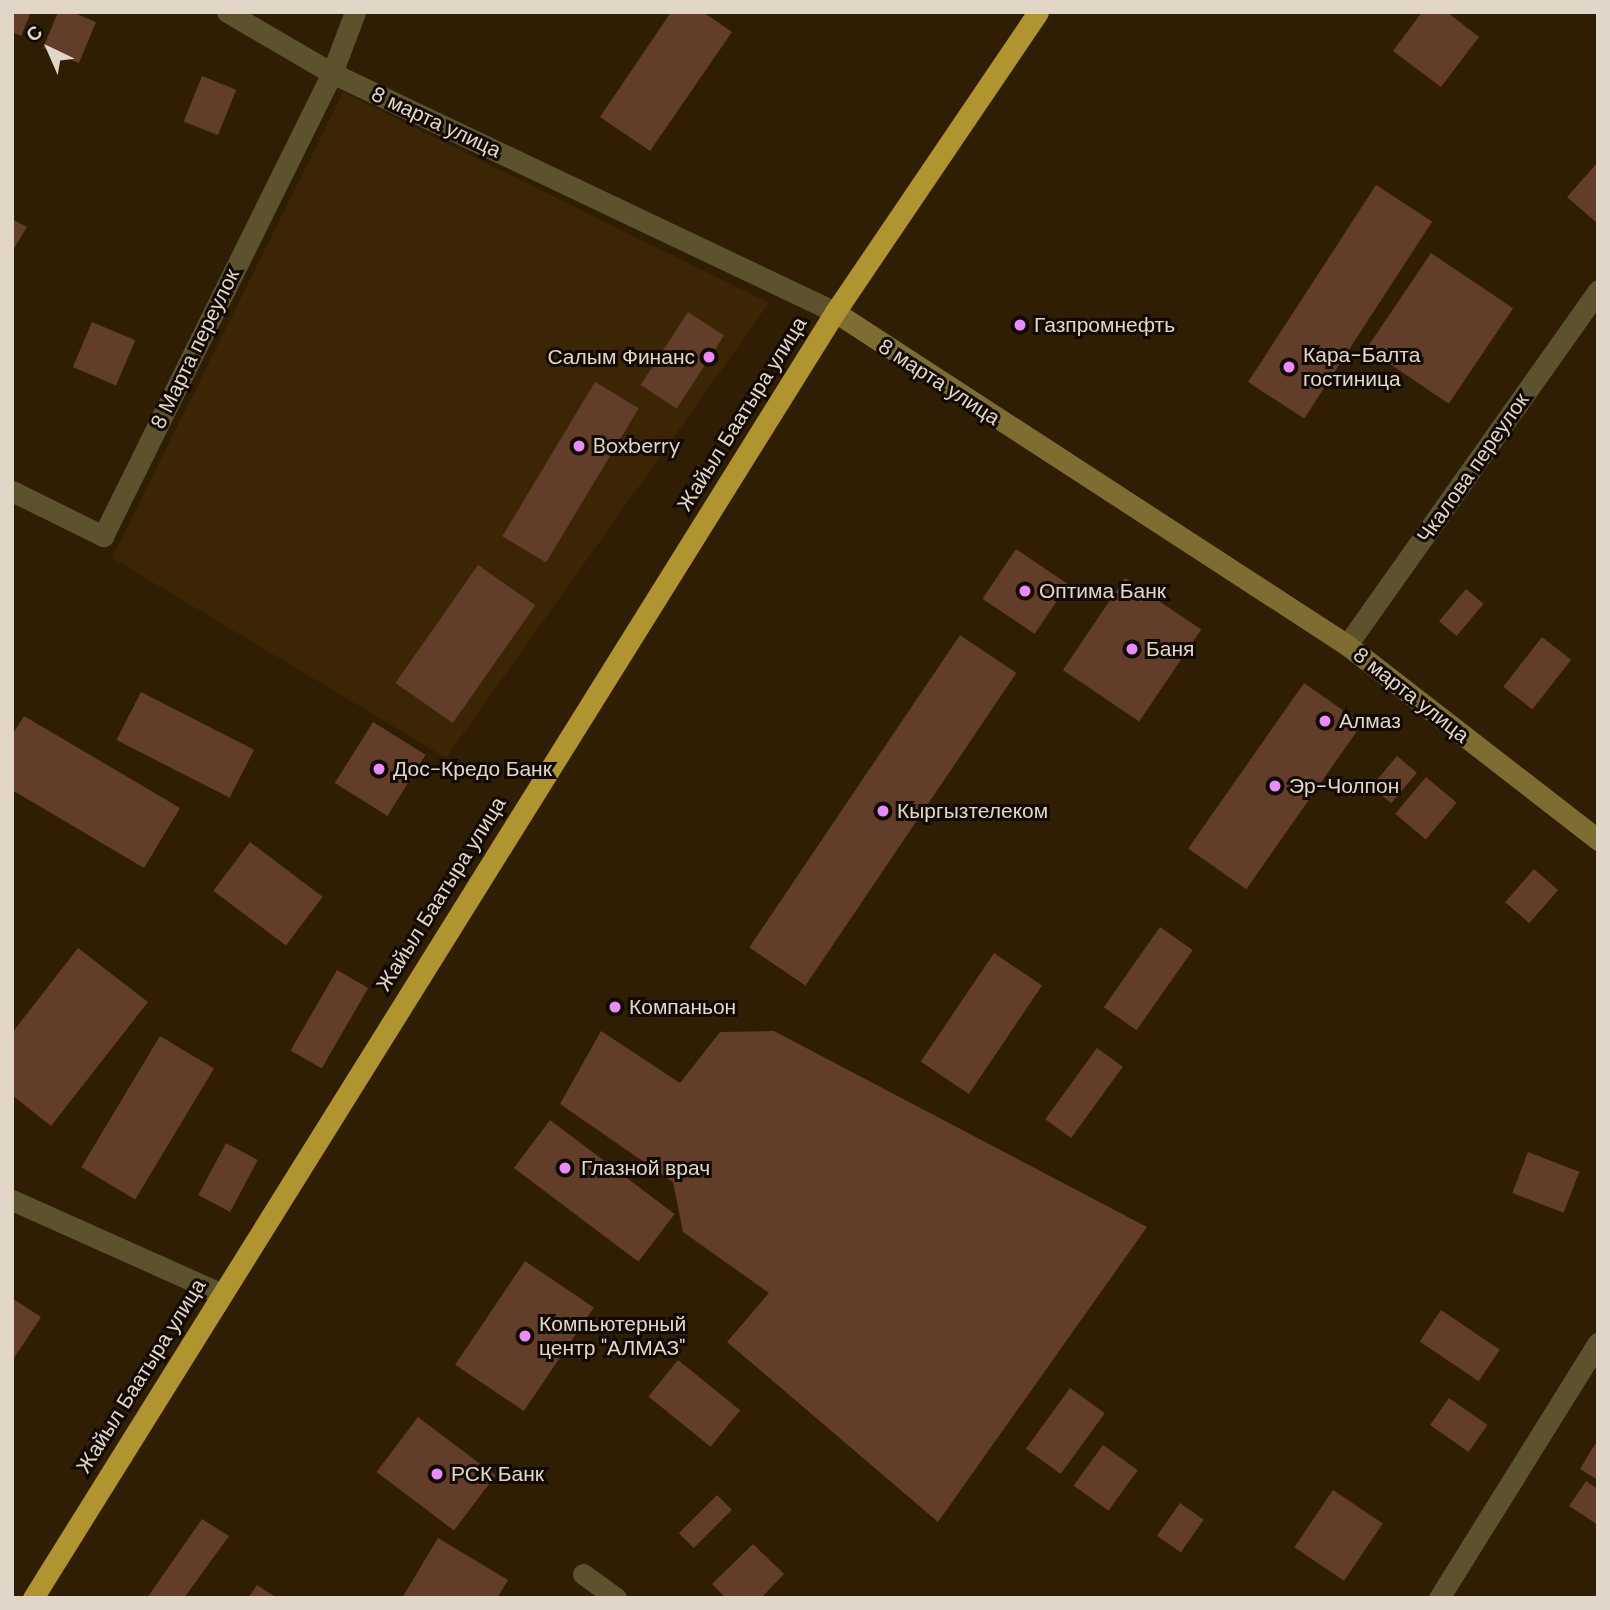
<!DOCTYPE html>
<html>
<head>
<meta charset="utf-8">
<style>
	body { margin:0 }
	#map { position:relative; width:1610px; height:1610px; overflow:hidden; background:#2f1d04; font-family:"DM Sans",sans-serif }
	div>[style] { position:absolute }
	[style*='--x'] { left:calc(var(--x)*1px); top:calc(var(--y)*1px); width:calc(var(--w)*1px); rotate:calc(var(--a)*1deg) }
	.built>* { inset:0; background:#3b2504 }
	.building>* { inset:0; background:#623d29; transform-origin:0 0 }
	.street>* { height:21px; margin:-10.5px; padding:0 10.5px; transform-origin:10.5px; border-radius:10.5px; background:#5c522e }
	.secondary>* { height:21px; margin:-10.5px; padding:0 10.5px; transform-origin:10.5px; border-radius:10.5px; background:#7e6d31 }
	.highway>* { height:21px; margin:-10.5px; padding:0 10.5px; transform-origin:10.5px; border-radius:10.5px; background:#af942f }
	.dots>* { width:19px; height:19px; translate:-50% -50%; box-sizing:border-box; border:4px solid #110902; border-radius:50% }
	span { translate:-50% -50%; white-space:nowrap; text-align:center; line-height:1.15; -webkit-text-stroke:6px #110902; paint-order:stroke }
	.street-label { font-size:21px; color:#e2d6c8 }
	.poi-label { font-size:21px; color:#e2d6c8 }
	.left { translate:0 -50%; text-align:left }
	.right { translate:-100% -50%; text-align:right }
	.frame { position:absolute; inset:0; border:14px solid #e2d6c8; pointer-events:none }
	.north { position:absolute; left:14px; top:14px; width:70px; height:70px; -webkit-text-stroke:5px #110902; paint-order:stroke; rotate:316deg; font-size:19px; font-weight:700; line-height:28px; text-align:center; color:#e2d6c8 }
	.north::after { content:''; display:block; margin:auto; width:24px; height:32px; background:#e2d6c8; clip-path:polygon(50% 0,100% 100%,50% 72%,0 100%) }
</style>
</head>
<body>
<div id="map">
	<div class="built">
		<i style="clip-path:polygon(343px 92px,769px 303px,446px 758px,112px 558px)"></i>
	</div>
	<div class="building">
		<i style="clip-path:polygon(12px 12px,31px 12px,21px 36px,12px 32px)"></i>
		<i style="clip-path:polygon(58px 12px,72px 12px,96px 22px,79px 63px,43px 48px)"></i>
		<i style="clip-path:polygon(671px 12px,703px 12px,732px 32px,650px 151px,600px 117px)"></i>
		<i style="clip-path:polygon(1422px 12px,1447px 12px,1479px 37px,1441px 87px,1393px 51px)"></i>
		<i style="left:202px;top:76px;width:37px;height:49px;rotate:22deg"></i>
		<i style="clip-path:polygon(1598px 162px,1598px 224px,1567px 197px)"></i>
		<i style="left:1376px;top:185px;width:67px;height:235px;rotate:33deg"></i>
		<i style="clip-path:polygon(12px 219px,27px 227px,12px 252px)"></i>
		<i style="left:1431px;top:253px;width:99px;height:115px;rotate:34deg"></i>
		<i style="left:688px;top:312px;width:43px;height:87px;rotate:33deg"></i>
		<i style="left:92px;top:322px;width:47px;height:49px;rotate:23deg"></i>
		<i style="left:595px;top:382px;width:51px;height:180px;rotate:31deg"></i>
		<i style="left:1016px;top:549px;width:63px;height:60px;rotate:34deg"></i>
		<i style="left:478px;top:565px;width:70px;height:144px;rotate:35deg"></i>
		<i style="left:1125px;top:578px;width:92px;height:111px;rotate:34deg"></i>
		<i style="left:1466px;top:589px;width:23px;height:42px;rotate:40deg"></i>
		<i style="left:960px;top:635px;width:68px;height:377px;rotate:34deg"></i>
		<i style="left:1542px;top:637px;width:37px;height:63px;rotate:38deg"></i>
		<i style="left:1304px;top:683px;width:71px;height:202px;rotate:35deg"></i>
		<i style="left:141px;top:692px;width:127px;height:54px;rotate:27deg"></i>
		<i style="clip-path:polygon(24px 716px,180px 808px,144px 868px,12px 790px,12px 735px)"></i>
		<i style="left:373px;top:722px;width:62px;height:72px;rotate:32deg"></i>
		<i style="left:1397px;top:756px;width:26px;height:40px;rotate:40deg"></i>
		<i style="left:1426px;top:777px;width:40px;height:48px;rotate:40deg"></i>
		<i style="left:250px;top:842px;width:91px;height:61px;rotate:37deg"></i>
		<i style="left:1534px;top:869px;width:32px;height:44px;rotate:41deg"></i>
		<i style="left:1160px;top:927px;width:40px;height:98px;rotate:35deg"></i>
		<i style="clip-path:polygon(78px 948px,148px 1002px,51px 1126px,12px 1095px,12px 1033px)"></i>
		<i style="left:994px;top:953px;width:58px;height:131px;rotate:34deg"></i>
		<i style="left:337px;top:970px;width:36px;height:93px;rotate:30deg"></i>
		<i style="clip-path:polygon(601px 1031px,680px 1083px,720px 1032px,774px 1031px,1147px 1227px,938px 1522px,727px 1342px,769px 1293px,683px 1232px,673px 1182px,560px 1104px)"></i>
		<i style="left:160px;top:1036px;width:63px;height:153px;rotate:31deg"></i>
		<i style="left:1097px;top:1048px;width:32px;height:88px;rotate:36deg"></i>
		<i style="left:550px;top:1120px;width:156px;height:60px;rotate:37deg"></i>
		<i style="left:226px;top:1143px;width:36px;height:59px;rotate:28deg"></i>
		<i style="left:1528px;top:1152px;width:55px;height:44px;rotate:21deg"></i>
		<i style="left:525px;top:1261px;width:83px;height:125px;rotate:34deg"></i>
		<i style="clip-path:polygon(12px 1298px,41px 1317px,12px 1361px)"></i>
		<i style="left:1441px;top:1310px;width:71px;height:38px;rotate:34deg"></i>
		<i style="left:678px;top:1360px;width:80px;height:47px;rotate:39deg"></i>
		<i style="left:1070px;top:1388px;width:43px;height:75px;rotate:36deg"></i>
		<i style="left:1449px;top:1398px;width:47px;height:33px;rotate:35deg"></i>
		<i style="left:418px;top:1417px;width:97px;height:69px;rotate:37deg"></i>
		<i style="clip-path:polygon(1595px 1444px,1598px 1446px,1598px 1480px,1580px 1469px)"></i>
		<i style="left:1103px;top:1445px;width:43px;height:50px;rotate:36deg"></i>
		<i style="clip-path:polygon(1586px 1481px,1598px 1489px,1598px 1525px,1569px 1506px)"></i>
		<i style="left:1333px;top:1490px;width:60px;height:69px;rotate:34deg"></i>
		<i style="left:717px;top:1495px;width:21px;height:54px;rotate:45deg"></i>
		<i style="left:1180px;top:1503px;width:29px;height:40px;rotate:35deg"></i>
		<i style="clip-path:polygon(202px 1519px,229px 1536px,184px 1598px,147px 1598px)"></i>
		<i style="clip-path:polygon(438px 1538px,508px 1580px,497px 1598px,402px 1598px)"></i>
		<i style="clip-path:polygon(753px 1544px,784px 1574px,761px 1598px,726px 1598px,712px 1584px)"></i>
		<i style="clip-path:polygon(257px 1585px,277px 1598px,248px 1598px)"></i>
	</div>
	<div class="street">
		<i style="--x:227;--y:12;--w:121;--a:30.2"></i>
		<i style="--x:332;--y:73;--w:557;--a:25.41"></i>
		<i style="--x:12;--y:491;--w:102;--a:26.3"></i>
		<i style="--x:103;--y:536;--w:517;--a:-63.68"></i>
		<i style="--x:332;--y:73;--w:65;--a:-69.3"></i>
		<i style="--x:1347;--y:645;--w:435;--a:-54.7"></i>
		<i style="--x:12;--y:1200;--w:228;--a:24.1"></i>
		<i style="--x:583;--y:1574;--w:41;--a:36"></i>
		<i style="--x:1439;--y:1598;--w:301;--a:-58.1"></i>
	</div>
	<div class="secondary">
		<i style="--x:835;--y:312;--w:611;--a:33.04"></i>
		<i style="--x:1347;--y:645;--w:318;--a:37.8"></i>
	</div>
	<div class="highway">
		<i style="--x:33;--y:1598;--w:1516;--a:-58.05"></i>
		<i style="--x:835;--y:312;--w:362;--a:-55.9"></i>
	</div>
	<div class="dots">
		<i style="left:1020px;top:325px;background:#ea8dfc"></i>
		<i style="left:709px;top:357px;background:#ea8dfc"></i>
		<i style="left:1289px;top:367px;background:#ea8dfc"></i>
		<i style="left:579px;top:446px;background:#ea8dfc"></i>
		<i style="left:1025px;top:591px;background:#ea8dfc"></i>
		<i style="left:1132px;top:649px;background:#ea8dfc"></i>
		<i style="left:1325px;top:721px;background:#ea8dfc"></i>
		<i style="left:379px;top:769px;background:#ea8dfc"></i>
		<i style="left:1275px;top:786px;background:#ea8dfc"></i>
		<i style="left:883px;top:811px;background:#ea8dfc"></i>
		<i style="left:615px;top:1007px;background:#ea8dfc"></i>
		<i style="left:565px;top:1168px;background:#ea8dfc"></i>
		<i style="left:525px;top:1336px;background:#ea8dfc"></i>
		<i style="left:437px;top:1474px;background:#ea8dfc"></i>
	</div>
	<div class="street-label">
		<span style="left:436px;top:122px;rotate:25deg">8 марта улица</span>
		<span style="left:195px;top:349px;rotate:-64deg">8 Марта переулок</span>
		<span style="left:939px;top:382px;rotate:33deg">8 марта улица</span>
		<span style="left:742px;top:414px;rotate:-58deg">Жайыл Баатыра улица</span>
		<span style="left:1473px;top:468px;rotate:-55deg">Чкалова переулок</span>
		<span style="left:1411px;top:695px;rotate:38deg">8 марта улица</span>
		<span style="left:441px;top:894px;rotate:-58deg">Жайыл Баатыра улица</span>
		<span style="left:141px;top:1376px;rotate:-58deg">Жайыл Баатыра улица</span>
	</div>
	<div class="poi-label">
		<span class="left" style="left:1034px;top:325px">Газпромнефть</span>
		<span class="left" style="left:1303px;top:367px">Кара-Балта<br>гостиница</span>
		<span class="right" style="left:695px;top:357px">Салым Финанс</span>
		<span class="left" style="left:593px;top:446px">Boxberry</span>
		<span class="left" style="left:1039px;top:591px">Оптима Банк</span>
		<span class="left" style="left:1146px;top:649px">Баня</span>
		<span class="left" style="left:1339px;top:721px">Алмаз</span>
		<span class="left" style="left:393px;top:769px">Дос-Кредо Банк</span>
		<span class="left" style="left:1289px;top:786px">Эр-Чолпон</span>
		<span class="left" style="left:897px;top:811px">Кыргызтелеком</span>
		<span class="left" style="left:629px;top:1007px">Компаньон</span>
		<span class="left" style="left:581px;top:1168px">Глазной врач</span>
		<span class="left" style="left:539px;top:1336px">Компьютерный<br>центр "АЛМАЗ"</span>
		<span class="left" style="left:451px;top:1474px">РСК Банк</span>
	</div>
	<div class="frame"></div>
	<div class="north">С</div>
</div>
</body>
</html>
